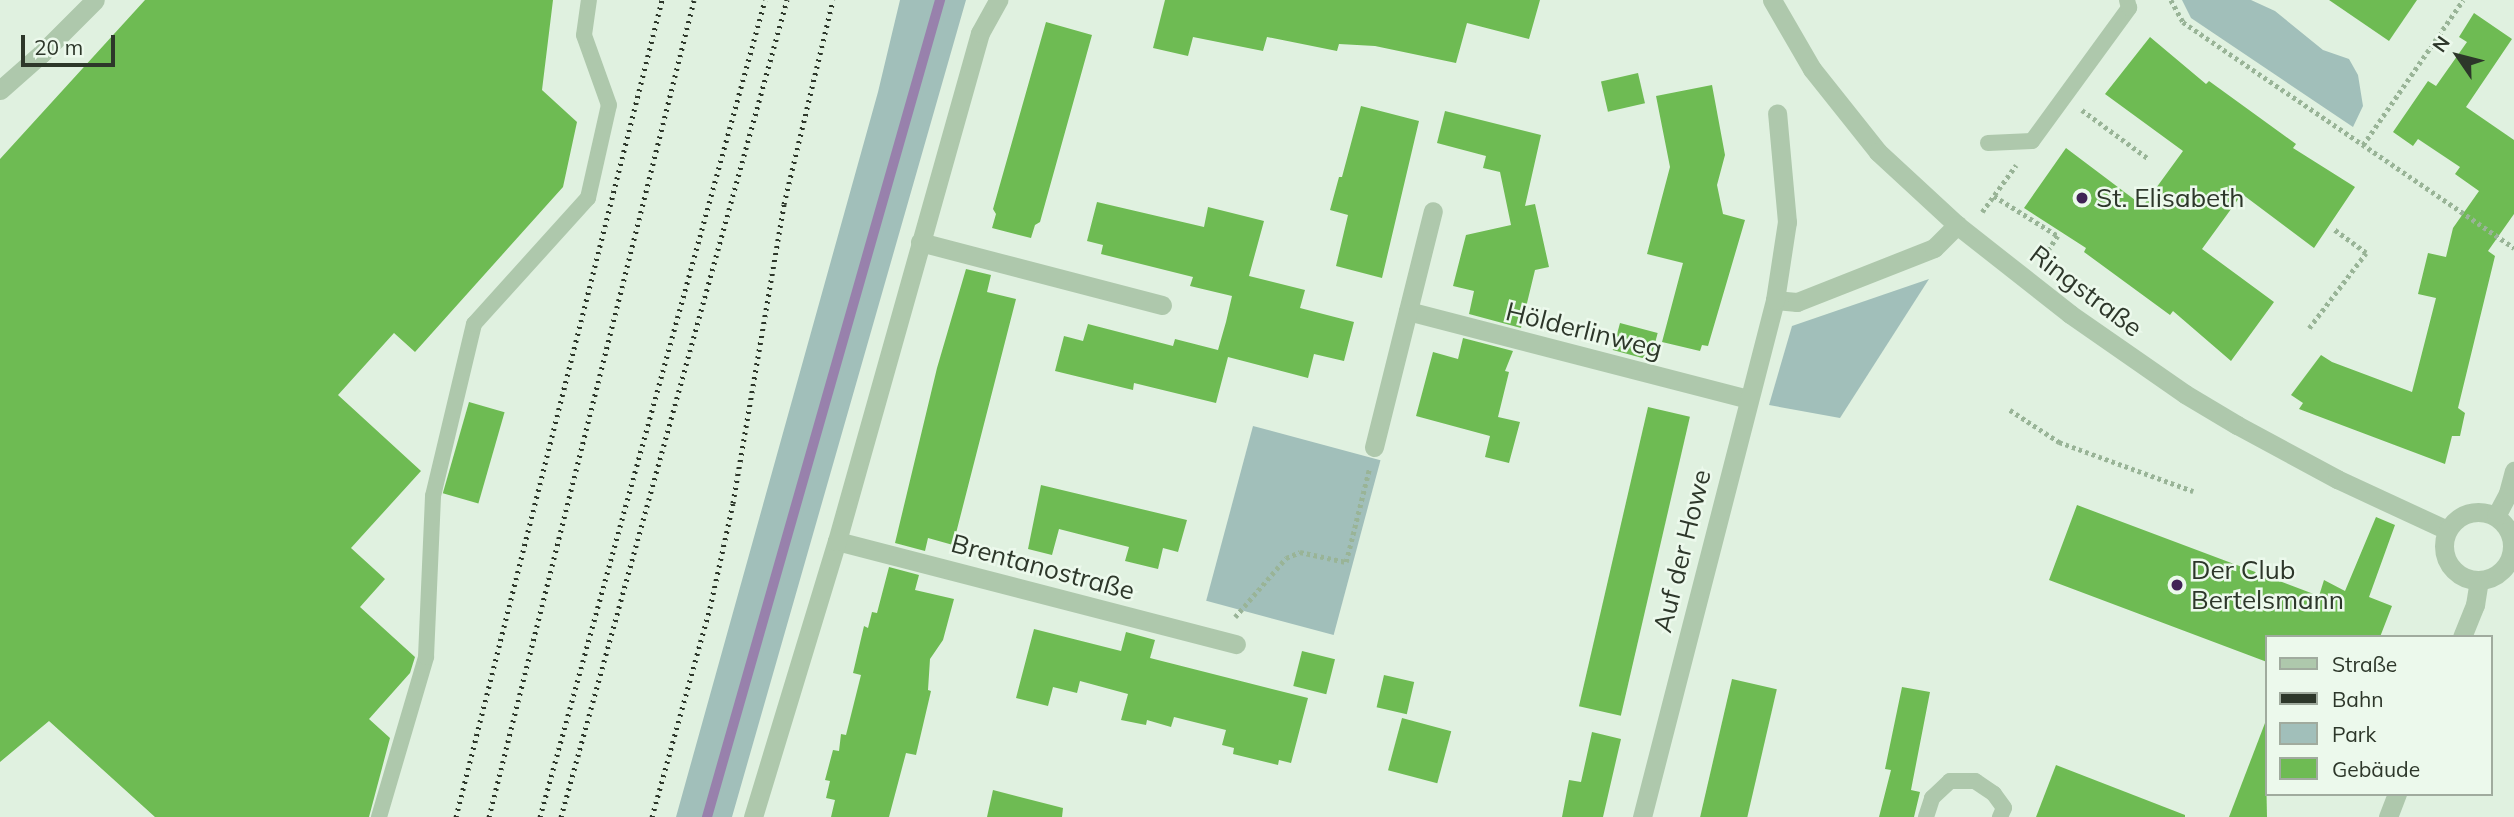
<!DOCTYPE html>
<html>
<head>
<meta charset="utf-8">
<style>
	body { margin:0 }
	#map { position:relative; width:2514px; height:817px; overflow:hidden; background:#e0f1e0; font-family:Mulish,sans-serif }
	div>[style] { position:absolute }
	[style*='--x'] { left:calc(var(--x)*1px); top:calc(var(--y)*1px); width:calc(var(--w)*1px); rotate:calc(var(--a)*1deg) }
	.green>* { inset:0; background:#a1bfba; transform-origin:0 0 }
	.stream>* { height:10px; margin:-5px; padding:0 5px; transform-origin:5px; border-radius:5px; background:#9881ac }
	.building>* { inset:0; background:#6ebb53; transform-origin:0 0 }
	.path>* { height:4.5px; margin-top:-2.25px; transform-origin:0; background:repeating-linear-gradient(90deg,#99b497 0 3.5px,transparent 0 7px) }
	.service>* { height:16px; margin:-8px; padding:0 8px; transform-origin:8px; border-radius:8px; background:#aec8ac }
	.minor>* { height:19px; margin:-9.5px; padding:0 9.5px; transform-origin:9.5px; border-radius:9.5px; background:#aec8ac }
	.minor>.ring { margin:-9.5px; padding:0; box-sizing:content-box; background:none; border:19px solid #aec8ac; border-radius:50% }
	.tertiary>* { height:19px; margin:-9.5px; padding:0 9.5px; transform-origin:9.5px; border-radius:9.5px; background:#aec8ac }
	.rail>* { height:5px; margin-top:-2.5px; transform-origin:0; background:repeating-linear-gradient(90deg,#2d372a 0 2px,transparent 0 7px) }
	.dots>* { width:19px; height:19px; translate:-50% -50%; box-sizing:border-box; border:4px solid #ecf9ec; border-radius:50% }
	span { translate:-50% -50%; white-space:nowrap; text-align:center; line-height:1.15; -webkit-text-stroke:5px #ecf9ec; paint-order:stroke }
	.poi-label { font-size:26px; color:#2d372a }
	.left { translate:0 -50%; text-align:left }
	.street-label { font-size:26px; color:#2d372a }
	.legend { position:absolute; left:2265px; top:635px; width:228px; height:161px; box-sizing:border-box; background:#ecf9ec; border:2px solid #a0ab9e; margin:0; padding:9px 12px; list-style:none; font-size:21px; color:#2d372a }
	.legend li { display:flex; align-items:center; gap:14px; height:35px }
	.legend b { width:35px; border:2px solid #a0ab9e }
	.north { position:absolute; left:2423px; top:21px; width:70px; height:70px; -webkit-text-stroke:5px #ecf9ec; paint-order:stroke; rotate:305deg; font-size:19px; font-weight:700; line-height:28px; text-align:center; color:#2d372a }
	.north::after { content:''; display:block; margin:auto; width:24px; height:32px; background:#2d372a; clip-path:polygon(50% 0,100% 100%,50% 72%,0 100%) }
	.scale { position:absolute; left:21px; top:35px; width:94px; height:32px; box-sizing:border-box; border:4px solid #2d372a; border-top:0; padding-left:9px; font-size:21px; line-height:24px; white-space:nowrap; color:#2d372a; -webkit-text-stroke:5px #ecf9ec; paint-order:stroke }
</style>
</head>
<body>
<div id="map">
	<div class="green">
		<i style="clip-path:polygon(900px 0,966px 0,732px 817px,676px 817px,878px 92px)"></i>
		<i style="clip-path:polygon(2182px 0,2251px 0,2275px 11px,2323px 50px,2349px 59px,2358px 75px,2363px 106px,2353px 127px,2191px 18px)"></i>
		<i style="clip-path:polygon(1929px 279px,1840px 418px,1769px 405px,1792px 326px)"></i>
		<i style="left:1253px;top:426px;width:132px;height:181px;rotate:15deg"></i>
	</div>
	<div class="stream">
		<i style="--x:707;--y:817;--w:850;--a:-74.08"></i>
	</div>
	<div class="building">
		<i style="clip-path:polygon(145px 0,553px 0,542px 90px,577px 122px,563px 187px,415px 352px,394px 333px,338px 395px,421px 471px,351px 548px,385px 579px,360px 607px,415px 657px,410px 673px,369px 719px,390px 738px,369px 817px,155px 817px,49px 721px,0 762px,0 159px)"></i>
		<i style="clip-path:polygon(1165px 0,1540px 0,1529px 39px,1467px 23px,1456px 63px,1375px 46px,1339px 44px,1337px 51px,1267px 37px,1263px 51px,1193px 37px,1188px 56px,1153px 48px)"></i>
		<i style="clip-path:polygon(2329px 0,2417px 0,2389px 41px)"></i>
		<i style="clip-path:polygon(2474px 13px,2512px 39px,2466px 107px,2514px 140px,2514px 214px,2488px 251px,2495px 256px,2458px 408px,2465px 413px,2460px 436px,2452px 436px,2445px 464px,2299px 409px,2303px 403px,2291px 395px,2321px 355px,2332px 362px,2412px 392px,2436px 298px,2418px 294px,2428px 253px,2446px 257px,2453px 228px,2479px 191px,2455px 174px,2460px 167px,2418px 139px,2413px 146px,2393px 132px,2428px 81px,2436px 86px,2467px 42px,2459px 37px)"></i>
		<i style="clip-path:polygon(1046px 22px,1092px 35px,1040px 222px,1035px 225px,1031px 238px,992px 228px,996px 214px,993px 209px)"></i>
		<i style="clip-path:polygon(2150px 37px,2206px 84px,2209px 81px,2296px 144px,2293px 148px,2355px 187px,2314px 248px,2242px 194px,2202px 249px,2274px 302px,2231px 361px,2173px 311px,2170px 315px,2084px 252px,2086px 248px,2024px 208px,2066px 148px,2143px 206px,2183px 151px,2105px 94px)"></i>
		<i style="left:1638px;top:73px;width:31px;height:38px;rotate:77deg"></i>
		<i style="clip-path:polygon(1712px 85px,1725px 155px,1717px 185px,1723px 214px,1745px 220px,1708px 346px,1702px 345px,1700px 351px,1662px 342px,1683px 263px,1647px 254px,1670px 167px,1656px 96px)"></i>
		<i style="clip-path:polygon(1361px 106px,1419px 121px,1382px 278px,1336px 266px,1348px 215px,1330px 210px,1339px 177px,1342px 177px)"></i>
		<i style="clip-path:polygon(1445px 111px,1541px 135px,1525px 206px,1535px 204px,1549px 267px,1535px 270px,1521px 328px,1469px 314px,1474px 291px,1453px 286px,1466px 235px,1511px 225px,1500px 172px,1483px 168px,1486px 156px,1437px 143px)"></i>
		<i style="clip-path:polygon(1097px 202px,1204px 227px,1208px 207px,1264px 221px,1249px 276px,1305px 290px,1300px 308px,1354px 322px,1344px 361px,1314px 354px,1308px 378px,1228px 357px,1216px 403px,1134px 383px,1133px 390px,1055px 371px,1064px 336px,1083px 341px,1088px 324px,1173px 346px,1175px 339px,1218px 350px,1226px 322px,1232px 296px,1190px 286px,1193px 277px,1101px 254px,1103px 245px,1087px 241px)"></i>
		<i style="clip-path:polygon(966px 269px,991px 275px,987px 292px,1016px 299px,953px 545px,928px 538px,925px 551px,895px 543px,937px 368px)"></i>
		<i style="left:1620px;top:323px;width:39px;height:28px;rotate:15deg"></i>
		<i style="clip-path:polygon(1463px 338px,1513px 351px,1505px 371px,1509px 372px,1498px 417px,1520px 422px,1509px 463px,1485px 457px,1490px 436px,1416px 416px,1433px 352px,1458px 359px)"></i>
		<i style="left:469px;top:402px;width:37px;height:95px;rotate:16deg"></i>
		<i style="left:1648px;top:407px;width:43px;height:307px;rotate:13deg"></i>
		<i style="clip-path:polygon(1041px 485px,1187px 520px,1178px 552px,1163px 548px,1158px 569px,1125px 561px,1129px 547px,1059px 529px,1052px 555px,1028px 549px)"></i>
		<i style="clip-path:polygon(2077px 505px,2319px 596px,2324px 580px,2345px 591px,2376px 517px,2395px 525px,2369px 597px,2392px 606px,2380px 637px,2267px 637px,2267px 662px,2049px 580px)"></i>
		<i style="clip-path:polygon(889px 567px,919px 575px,915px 590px,954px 599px,943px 640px,930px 659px,928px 690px,931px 691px,916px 755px,906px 753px,889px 817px,831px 817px,835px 800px,826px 798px,830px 781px,825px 780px,833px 750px,839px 751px,841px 734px,846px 735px,861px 675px,853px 673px,864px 626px,868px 628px,872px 612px,877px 613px)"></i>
		<i style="clip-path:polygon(1034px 629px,1121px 651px,1126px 632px,1155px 640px,1150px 658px,1308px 698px,1291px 763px,1279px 760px,1278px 765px,1233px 754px,1234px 748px,1222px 745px,1226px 730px,1174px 717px,1171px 727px,1147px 720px,1146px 725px,1121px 720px,1128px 694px,1080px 681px,1077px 693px,1053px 687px,1048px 706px,1016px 698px)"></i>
		<i style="left:1302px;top:651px;width:34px;height:36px;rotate:14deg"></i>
		<i style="left:1384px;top:675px;width:31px;height:33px;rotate:13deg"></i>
		<i style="left:1732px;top:679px;width:46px;height:142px;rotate:13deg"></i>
		<i style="clip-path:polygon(1902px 687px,1930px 692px,1911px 790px,1920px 792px,1914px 817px,1879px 817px,1891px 770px,1885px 769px)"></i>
		<i style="left:1402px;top:718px;width:51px;height:54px;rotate:15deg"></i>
		<i style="clip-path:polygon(2265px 723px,2267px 817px,2229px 817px)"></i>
		<i style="clip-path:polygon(1592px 732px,1621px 739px,1603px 817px,1562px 817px,1569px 780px,1581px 782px)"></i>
		<i style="clip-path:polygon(2056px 765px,2185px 815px,2185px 817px,2036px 817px)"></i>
		<i style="clip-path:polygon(993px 790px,1063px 808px,1062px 817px,987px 817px)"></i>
	</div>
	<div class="path">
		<i style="--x:2171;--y:0;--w:25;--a:61"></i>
		<i style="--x:2183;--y:22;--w:401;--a:34.3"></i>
		<i style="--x:2082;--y:110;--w:83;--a:36.2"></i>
		<i style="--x:2363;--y:145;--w:176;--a:-55.4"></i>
		<i style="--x:1994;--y:196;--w:75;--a:32"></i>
		<i style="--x:2058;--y:236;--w:29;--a:124"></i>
		<i style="--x:1982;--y:212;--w:58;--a:-54.1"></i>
		<i style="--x:2309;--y:328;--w:94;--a:-52.8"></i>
		<i style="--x:2366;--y:253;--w:39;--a:-144"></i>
		<i style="--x:2010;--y:410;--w:59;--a:33.1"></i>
		<i style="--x:2059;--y:442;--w:143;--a:20.1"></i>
		<i style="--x:1235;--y:617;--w:78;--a:-49.2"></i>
		<i style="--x:1286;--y:558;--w:15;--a:-23"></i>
		<i style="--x:1300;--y:552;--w:47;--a:12.3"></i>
		<i style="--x:1346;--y:562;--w:95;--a:-76"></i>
	</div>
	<div class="service">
		<i style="--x:1988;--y:143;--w:44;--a:-2.6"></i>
		<i style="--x:2032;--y:141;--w:165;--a:-53.9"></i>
		<i style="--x:2129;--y:8;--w:8;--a:-104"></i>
		<i style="--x:379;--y:817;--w:167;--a:-73.6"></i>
		<i style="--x:426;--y:657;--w:161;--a:-87.5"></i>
		<i style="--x:433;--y:496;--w:177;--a:-76.6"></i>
		<i style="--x:474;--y:324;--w:170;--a:-47.9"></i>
		<i style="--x:588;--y:198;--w:95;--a:-77.3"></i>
		<i style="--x:609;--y:105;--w:74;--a:-109.7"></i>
		<i style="--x:584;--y:35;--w:35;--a:-82"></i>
		<i style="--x:1926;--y:817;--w:20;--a:-72"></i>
		<i style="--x:1932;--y:798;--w:25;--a:-43"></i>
		<i style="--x:1950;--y:781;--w:25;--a:0"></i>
		<i style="--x:1975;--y:781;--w:23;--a:34"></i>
		<i style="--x:1994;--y:794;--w:17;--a:54"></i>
		<i style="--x:2004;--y:808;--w:10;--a:114"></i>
	</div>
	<div class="minor">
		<i style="--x:1772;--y:0;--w:80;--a:59.9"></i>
		<i style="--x:1812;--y:69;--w:106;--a:51.5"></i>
		<i style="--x:1878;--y:152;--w:108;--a:42.7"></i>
		<i style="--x:1957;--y:225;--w:144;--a:38.2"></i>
		<i style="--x:2070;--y:314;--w:140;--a:34.8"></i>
		<i style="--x:2185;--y:394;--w:61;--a:30.8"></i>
		<i style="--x:2237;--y:425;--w:114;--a:28.4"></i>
		<i style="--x:2337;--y:479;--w:121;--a:24.9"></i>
		<i style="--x:920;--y:242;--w:250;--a:14.6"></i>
		<i style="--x:1775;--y:300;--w:22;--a:5"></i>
		<i style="--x:1797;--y:302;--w:147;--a:-21.5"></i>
		<i style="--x:1934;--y:248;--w:33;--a:-45"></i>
		<i style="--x:1408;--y:311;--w:351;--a:14.5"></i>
		<i style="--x:1374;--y:447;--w:243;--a:-76"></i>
		<i class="ring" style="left:2444px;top:512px;width:49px;height:49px"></i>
		<i style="--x:2496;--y:516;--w:26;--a:-62"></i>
		<i style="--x:2508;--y:493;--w:23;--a:-75"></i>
		<i style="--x:837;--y:541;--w:412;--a:14.5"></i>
		<i style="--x:2462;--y:637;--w:35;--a:-68"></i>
		<i style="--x:2475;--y:605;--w:25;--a:-81"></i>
		<i style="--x:753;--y:817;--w:288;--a:-73.1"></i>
		<i style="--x:837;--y:541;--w:528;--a:-74.28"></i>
		<i style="--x:980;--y:33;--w:38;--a:-61"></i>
		<i style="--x:1642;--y:817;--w:534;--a:-75.57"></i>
		<i style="--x:1775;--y:300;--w:79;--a:-81.3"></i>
		<i style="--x:1787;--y:222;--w:109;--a:-95.2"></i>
		<i style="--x:2388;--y:817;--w:25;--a:-69"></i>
	</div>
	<div class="tertiary">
		<i style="--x:0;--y:90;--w:55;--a:-41.3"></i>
		<i style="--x:41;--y:54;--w:76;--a:-45"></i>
	</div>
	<div class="rail">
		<i style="--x:456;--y:817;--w:843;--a:-75.85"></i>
		<i style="--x:489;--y:817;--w:842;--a:-75.91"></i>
		<i style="--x:540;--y:817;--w:847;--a:-74.6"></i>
		<i style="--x:561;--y:817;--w:848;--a:-74.54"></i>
		<i style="--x:652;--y:817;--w:217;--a:-74.5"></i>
		<i style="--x:710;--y:608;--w:107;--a:-77.6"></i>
		<i style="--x:733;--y:503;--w:303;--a:-80.3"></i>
		<i style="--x:784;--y:204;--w:210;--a:-76.5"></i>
	</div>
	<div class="dots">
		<i style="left:2082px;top:198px;background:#402355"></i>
		<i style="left:2177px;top:585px;background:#402355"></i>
	</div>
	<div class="poi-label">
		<span class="left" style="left:2096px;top:198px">St. Elisabeth</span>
		<span class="left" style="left:2191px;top:585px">Der Club<br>Bertelsmann</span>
	</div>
	<div class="street-label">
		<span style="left:2086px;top:291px;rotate:37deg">Ringstraße</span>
		<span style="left:1584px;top:330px;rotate:14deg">Hölderlinweg</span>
		<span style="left:1682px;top:551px;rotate:-76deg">Auf der Howe</span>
		<span style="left:1043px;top:567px;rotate:15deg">Brentanostraße</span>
	</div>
	<ul class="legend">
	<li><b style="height:9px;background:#aec8ac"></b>Straße</li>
	<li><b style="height:9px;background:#2d372a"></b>Bahn</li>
	<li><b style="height:19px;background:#a1bfba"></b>Park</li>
	<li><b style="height:19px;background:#6ebb53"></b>Gebäude</li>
	</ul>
	<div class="north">N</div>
	<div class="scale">20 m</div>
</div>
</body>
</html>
